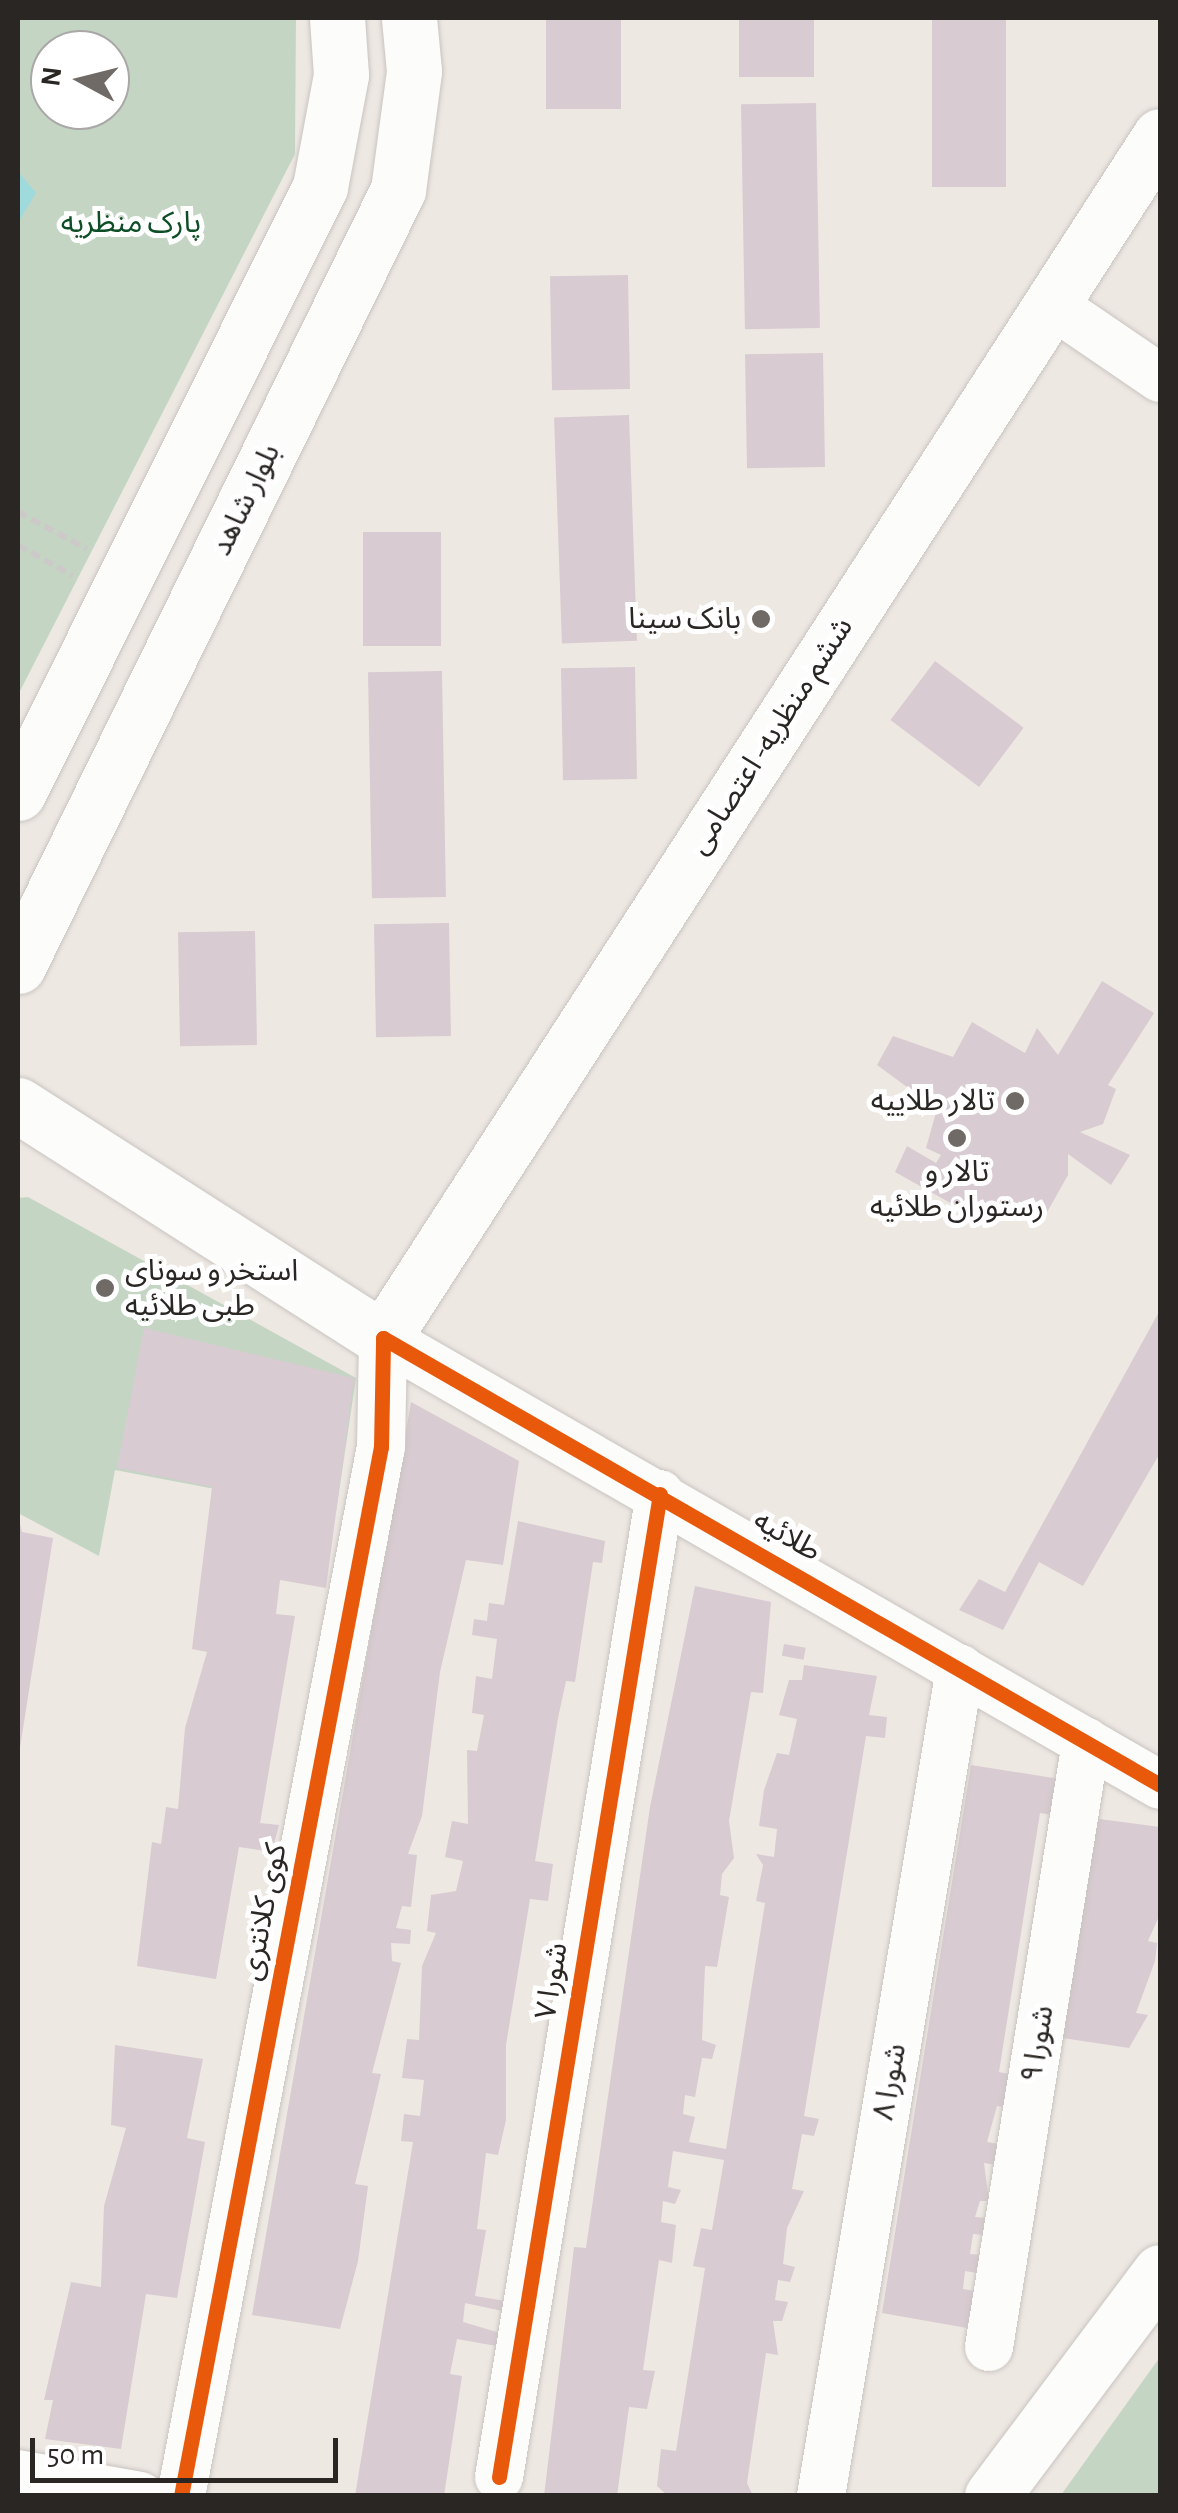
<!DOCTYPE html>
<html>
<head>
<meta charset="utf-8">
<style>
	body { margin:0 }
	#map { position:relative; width:1178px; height:2513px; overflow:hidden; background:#eee8e3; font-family:"Alegreya Sans","Noto Sans Arabic",sans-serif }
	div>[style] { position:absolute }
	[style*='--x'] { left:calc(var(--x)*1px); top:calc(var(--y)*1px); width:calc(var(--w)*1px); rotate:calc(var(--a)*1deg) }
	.green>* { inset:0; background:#c5d5c4 }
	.water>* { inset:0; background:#9fdbdc }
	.building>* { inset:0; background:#d8cbd1; transform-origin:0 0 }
	.path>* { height:6px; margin-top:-3px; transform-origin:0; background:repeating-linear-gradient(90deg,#cccac8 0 10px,transparent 0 15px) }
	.roads { filter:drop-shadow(0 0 2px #c9c4c0) drop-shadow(0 0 2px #c9c4c0) }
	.street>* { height:48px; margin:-24px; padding:0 24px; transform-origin:24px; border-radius:24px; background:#fcfcfb }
	.secondary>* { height:55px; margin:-27.5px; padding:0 27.5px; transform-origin:27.5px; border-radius:27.5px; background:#fcfcfb }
	.cycleway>* { height:15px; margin:-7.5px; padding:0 7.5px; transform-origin:7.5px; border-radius:7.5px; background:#e8590c }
	.dots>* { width:28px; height:28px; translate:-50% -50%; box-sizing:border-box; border:5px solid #fff; border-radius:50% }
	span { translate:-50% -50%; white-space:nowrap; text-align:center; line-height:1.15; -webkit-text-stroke:10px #fff; paint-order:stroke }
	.park-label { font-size:30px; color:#0d4e26 }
	.street-label { font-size:30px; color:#2a2623 }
	.poi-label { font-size:30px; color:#2a2623 }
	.right { translate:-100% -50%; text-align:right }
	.left { translate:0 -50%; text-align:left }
	.frame { position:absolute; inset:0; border:20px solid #2a2623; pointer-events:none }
	.north { position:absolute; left:30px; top:30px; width:100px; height:100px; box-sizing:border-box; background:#fff; border:2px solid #aaa8a7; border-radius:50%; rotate:277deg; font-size:28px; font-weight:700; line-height:40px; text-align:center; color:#2a2623 }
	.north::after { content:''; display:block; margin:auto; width:35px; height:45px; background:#6f6a66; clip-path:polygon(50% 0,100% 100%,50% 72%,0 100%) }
	.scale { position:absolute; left:30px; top:2438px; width:308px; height:45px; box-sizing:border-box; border:5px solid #2a2623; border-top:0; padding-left:12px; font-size:30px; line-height:35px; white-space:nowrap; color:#2a2623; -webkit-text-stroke:8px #fff; paint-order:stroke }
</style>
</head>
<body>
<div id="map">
	<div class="green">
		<i style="clip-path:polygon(evenodd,18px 18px,296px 18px,295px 154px,18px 695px,18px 18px,50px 50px,110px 50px,110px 110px,50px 110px,50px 50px)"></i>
		<i style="clip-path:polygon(28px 1197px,356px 1378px,336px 1512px,115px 1470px,99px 1556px,18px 1513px,18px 1198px)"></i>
		<i style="clip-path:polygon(1160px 2357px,1160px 2495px,1061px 2495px)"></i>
	</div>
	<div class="water">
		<i style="clip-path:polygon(18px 171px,36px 193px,18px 223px)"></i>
	</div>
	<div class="building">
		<i style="left:546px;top:18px;width:75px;height:91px"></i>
		<i style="left:739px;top:18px;width:75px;height:59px"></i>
		<i style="left:932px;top:18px;width:74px;height:169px"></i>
		<i style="left:816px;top:103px;width:225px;height:75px;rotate:89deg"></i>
		<i style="left:628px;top:275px;width:114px;height:78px;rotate:89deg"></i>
		<i style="left:823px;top:353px;width:114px;height:78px;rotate:89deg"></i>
		<i style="left:629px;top:415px;width:226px;height:75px;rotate:88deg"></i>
		<i style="left:363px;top:532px;width:78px;height:114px"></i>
		<i style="left:935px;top:661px;width:111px;height:74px;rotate:37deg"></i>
		<i style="left:635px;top:667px;width:112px;height:74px;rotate:89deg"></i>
		<i style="left:442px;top:671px;width:226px;height:74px;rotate:89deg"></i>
		<i style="left:449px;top:923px;width:113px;height:75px;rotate:89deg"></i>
		<i style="left:255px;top:931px;width:114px;height:77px;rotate:89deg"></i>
		<i style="clip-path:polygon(1102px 981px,1154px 1013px,1108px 1085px,1116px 1089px,1103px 1124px,1080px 1132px,1130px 1155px,1111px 1185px,1068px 1154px,1068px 1175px,1041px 1223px,1015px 1209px,979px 1219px,895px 1172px,907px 1146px,936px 1163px,941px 1155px,926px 1148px,937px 1109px,877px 1065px,893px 1036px,953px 1057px,972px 1022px,1025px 1053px,1037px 1028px,1058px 1055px)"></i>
		<i style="clip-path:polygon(1160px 1310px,1160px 1453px,1083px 1586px,1039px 1562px,1003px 1630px,959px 1610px,979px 1579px,1005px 1592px)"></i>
		<i style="clip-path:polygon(144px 1328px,354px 1378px,326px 1588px,280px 1580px,276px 1614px,295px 1616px,260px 1823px,279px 1825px,272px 1852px,239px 1847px,216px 1979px,137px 1966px,152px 1842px,161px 1844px,166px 1807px,178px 1809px,185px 1728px,207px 1652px,192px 1649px,212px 1487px,117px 1468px)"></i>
		<i style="clip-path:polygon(411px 1402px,519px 1461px,503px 1565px,466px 1560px,440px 1672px,422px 1816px,408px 1854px,417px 1855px,411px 1907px,402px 1906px,396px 1928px,411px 1930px,410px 1944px,391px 1943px,392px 1961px,401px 1963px,372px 2073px,381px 2074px,355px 2184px,368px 2186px,358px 2261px,340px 2329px,252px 2315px)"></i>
		<i style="clip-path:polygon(18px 1516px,22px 1532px,53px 1538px,19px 1754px)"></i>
		<i style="clip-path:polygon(518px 1521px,605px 1541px,602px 1563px,593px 1562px,575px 1682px,566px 1681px,558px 1718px,535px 1861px,553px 1864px,548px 1901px,530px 1899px,506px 2045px,506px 2120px,498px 2155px,486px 2153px,477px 2229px,486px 2230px,475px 2296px,511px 2302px,507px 2312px,465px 2303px,463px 2322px,507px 2335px,502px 2347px,457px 2339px,450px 2374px,462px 2376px,444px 2496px,355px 2496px,413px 2142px,401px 2141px,404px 2114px,420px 2116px,424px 2080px,402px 2078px,407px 2039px,419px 2040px,422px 1966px,436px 1933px,427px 1931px,431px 1895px,456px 1891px,463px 1861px,445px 1857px,452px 1821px,468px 1824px,467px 1750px,477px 1751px,484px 1715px,472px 1713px,476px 1676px,492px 1679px,497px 1639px,472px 1635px,474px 1619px,487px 1621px,489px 1603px,504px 1605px)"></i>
		<i style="clip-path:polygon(695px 1586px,771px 1602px,763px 1693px,751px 1692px,729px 1821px,734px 1858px,722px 1874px,720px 1895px,729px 1897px,717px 1967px,705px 1966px,702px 2040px,716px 2045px,712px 2059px,702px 2058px,695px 2097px,685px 2095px,683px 2114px,695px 2117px,689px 2142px,726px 2149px,765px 1903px,756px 1901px,763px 1865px,756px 1854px,774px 1857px,777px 1829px,759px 1826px,764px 1790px,777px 1753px,789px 1755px,797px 1719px,779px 1715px,789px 1680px,802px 1680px,804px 1665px,877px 1676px,869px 1715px,887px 1717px,885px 1738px,866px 1736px,804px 2116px,819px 2119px,814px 2136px,802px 2134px,792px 2189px,804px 2191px,787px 2228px,783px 2264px,795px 2267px,790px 2282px,778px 2280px,775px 2300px,788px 2302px,782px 2321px,773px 2321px,778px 2355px,766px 2353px,747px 2483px,753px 2496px,668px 2496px,657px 2486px,661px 2449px,676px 2451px,705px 2268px,693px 2266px,701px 2228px,712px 2230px,724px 2160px,673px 2151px,668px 2187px,681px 2190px,675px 2204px,663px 2201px,661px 2222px,676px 2225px,672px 2263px,659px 2260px,643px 2370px,655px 2371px,647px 2409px,629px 2407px,617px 2496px,544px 2496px,574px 2247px,586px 2248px,650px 1807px)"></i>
		<i style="left:784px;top:1644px;width:22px;height:12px;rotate:10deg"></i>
		<i style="clip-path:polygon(971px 1765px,1066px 1780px,1058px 1816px,1040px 1813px,999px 2072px,1014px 2075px,1010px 2108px,997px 2106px,987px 2142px,999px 2144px,996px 2165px,984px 2163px,989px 2201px,980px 2201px,975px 2217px,987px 2218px,985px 2235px,973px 2234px,970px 2254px,983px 2255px,977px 2273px,965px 2271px,963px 2289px,975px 2291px,967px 2328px,882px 2313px)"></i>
		<i style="clip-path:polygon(1092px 1818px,1160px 1827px,1160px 1914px,1148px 1941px,1157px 1943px,1155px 1961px,1136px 2013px,1148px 2015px,1129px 2048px,1056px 2037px)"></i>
		<i style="clip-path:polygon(115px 2045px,203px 2059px,187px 2138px,205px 2142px,177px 2298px,146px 2294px,121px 2449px,45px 2439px,53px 2400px,44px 2400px,71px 2282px,101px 2287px,104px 2206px,126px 2128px,111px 2125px)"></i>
	</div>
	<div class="path">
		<i style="--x:18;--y:512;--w:78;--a:28.2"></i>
		<i style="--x:18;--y:545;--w:63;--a:29.4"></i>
	</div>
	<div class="roads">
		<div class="street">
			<i style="--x:1050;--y:303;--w:133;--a:34.3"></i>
			<i style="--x:989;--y:2347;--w:613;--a:-80.89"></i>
			<i style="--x:18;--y:2474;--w:124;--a:10.2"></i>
			<i style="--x:499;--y:2477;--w:996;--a:-80.7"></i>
			<i style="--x:181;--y:2496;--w:1068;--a:-79.21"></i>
			<i style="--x:381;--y:1447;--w:109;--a:-88.9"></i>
			<i style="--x:383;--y:1338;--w:896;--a:29.91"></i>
			<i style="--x:821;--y:2496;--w:839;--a:-80.46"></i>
		</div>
		<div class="secondary">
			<i style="--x:18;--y:793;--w:677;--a:-63.51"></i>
			<i style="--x:320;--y:187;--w:114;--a:-79.4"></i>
			<i style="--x:341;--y:75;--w:57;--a:-94"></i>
			<i style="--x:18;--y:966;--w:864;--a:-63.91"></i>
			<i style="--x:398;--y:190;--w:120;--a:-82.3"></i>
			<i style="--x:414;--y:71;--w:53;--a:-95.4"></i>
			<i style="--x:18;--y:1105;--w:433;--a:32.6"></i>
			<i style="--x:383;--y:1338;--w:1431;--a:-57.12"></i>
			<i style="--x:992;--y:2496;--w:280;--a:-53.1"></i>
		</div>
	</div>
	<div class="cycleway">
		<i style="--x:499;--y:2477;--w:996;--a:-80.7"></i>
		<i style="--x:181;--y:2496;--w:1068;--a:-79.21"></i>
		<i style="--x:381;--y:1447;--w:109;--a:-88.9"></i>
		<i style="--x:383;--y:1338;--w:896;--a:29.91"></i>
	</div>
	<div class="dots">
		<i style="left:761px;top:619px;background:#6f6a66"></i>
		<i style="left:1015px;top:1101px;background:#6f6a66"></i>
		<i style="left:957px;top:1138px;background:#6f6a66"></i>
		<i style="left:105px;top:1288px;background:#6f6a66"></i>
	</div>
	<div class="park-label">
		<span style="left:131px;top:223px">پارک منظریه</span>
	</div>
	<div class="street-label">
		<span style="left:246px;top:500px;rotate:-64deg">بلوار شاهد</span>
		<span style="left:771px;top:736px;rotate:-57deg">ششم منظریه- اعتصامی</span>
		<span style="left:787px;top:1536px;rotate:30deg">طلائیه</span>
		<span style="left:264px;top:1912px;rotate:-79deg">کوی کلانتری</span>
		<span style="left:552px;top:1981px;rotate:-81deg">شورا ۷</span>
		<span style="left:1038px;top:2044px;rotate:-81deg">شورا ۹</span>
		<span style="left:890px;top:2082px;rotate:-80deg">شورا ۸</span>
	</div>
	<div class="poi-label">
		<span class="right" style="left:741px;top:619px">بانک سینا</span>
		<span class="right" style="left:995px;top:1101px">تالار طلاییه</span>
		<span style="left:957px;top:1189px">تالار و<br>رستوران طلائیه</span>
		<span class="left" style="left:125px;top:1288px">استخر و سونای<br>طبی طلائیه</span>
	</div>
	<div class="frame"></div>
	<div class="north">N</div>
	<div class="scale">50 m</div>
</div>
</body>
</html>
